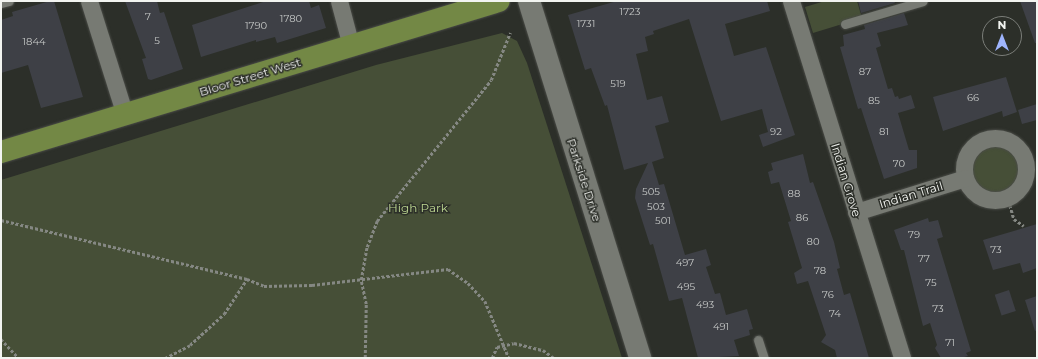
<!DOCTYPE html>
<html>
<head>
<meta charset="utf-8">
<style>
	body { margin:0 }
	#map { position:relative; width:1038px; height:359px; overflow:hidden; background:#2c2f29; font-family:Montserrat,sans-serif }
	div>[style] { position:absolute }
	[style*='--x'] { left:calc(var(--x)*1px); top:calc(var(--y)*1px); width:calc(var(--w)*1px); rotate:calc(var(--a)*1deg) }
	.green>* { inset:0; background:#464f37 }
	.round { border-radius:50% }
	.building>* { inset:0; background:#3e4046; transform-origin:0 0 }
	.path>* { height:2.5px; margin-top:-1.25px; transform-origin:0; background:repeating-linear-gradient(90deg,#858883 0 3px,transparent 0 5px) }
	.roads { filter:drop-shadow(0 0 1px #4a4c47) drop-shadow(0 0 1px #4a4c47) }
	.lane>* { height:9px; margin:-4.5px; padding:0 4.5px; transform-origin:4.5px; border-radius:4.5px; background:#777a73 }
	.street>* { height:17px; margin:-8.5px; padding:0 8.5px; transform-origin:8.5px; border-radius:8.5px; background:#777a73 }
	.street>.ring { margin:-8.5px; padding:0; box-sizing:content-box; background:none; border:17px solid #777a73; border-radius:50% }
	.secondary>* { height:22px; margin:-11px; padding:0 11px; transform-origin:11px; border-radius:11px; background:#777a73 }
	.primary>* { height:22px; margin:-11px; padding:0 11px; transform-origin:11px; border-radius:11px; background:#738845 }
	span { translate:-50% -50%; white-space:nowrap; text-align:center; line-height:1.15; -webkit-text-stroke:3px #2c2f29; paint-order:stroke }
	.number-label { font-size:10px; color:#c5c7c6 }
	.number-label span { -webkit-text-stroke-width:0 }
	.street-label { font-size:12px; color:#f2f4f0 }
	.park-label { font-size:12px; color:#bdd791 }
	.frame { position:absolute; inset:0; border:2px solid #f2f4f0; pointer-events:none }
	.north { position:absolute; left:982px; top:16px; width:40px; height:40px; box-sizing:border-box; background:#2c2f29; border:1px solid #7b7e79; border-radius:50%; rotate:0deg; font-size:11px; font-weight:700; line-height:16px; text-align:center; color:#f2f4f0 }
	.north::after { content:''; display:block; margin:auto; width:14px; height:18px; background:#9eb4fd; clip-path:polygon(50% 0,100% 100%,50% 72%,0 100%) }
</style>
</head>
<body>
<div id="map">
	<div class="green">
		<i style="clip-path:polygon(825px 1px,857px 1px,862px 18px,813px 33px,805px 7px)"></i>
		<i style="clip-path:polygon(502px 33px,517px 41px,527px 63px,622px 358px,1px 358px,1px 180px,376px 65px)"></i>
		<i class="round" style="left:972px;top:145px;width:48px;height:48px"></i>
	</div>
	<div class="building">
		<i style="clip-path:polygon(50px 1px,54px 1px,83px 97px,41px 108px,28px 65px,1px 73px,1px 20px,13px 16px,12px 12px)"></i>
		<i style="clip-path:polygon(125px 1px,157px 1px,160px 13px,164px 12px,183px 69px,151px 80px,148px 79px,142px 59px,146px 58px)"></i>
		<i style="clip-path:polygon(266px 1px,309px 1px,311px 8px,319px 5px,326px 28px,277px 43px,275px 37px,256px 42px,256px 40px,201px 57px,192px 25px)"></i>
		<i style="clip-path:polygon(617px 1px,767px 1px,770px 11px,725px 24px,734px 56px,766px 47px,795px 135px,763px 147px,759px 135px,768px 132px,762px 109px,721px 121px,689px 19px,653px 31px,654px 34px,645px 37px,648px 51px,636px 54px,647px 100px,662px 96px,669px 122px,655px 126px,664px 158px,652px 162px,659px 185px,664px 184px,685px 255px,706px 249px,711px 265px,706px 267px,715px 294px,720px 293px,726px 315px,747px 309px,753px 329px,749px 330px,750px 335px,734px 340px,739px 356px,698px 358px,682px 298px,669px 301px,653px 244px,650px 245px,635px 198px,636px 189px,648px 163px,624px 170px,607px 105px,605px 106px,591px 68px,585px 70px,568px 15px)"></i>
		<i style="clip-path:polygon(858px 1px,894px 1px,895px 3px,861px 13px)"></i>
		<i style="clip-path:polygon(1020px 1px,1037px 1px,1037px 43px,1035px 43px)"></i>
		<i style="clip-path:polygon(904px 13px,908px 25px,877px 33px,881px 46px,876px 48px,888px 89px,892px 88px,895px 97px,898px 96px,899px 99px,911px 95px,915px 108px,898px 113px,909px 150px,917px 150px,917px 168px,884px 179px,861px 108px,858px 109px,840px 47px,844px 46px,843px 35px,865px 29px,864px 25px)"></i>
		<i style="clip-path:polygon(1006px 77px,1017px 112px,1003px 117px,1002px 111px,943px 131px,933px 97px)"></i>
		<i style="clip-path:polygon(1037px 104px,1037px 120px,1022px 124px,1018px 110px)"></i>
		<i style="clip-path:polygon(803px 154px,810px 183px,813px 182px,834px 242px,840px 268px,837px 269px,844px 295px,850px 293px,869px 358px,837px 358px,835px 350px,821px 342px,826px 335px,808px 281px,797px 284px,794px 273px,802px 268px,788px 222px,791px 221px,779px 182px,771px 184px,768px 172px,773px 170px,771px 163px)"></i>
		<i style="clip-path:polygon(928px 218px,929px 222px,938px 220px,943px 237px,937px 239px,971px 351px,966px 353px,968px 356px,961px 358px,941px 358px,935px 348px,937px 345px,930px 323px,923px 326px,904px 250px,901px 250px,894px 230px)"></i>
		<i style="clip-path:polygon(1037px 224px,1037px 268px,1023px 273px,1020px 263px,993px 270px,983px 240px)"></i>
		<i style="left:1009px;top:290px;width:22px;height:15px;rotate:72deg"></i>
		<i style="clip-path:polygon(1037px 296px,1037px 330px,1035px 331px,1025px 300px)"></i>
	</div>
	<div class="path">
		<i style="--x:1010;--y:205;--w:15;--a:74"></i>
		<i style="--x:1014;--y:219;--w:12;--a:35"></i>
		<i style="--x:1;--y:220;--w:253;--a:13.5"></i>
		<i style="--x:247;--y:279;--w:18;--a:22"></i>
		<i style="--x:264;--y:286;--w:48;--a:-1.2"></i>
		<i style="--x:312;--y:285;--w:137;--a:-6.7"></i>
		<i style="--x:448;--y:269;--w:24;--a:35"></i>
		<i style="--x:468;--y:283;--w:25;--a:47"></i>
		<i style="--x:485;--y:301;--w:62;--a:67.2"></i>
		<i style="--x:1;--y:339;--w:26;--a:47"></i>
		<i style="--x:165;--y:358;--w:28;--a:-27"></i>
		<i style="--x:190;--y:345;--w:46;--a:-42.4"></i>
		<i style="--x:224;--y:314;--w:42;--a:-56.7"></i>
		<i style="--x:365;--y:358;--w:54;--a:-88.9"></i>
		<i style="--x:366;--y:304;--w:25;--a:-102"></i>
		<i style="--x:361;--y:280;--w:34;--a:-80"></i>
		<i style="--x:367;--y:247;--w:28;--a:-69"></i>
		<i style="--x:377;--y:221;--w:181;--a:-51"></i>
		<i style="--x:491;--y:80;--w:51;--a:-68"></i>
		<i style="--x:492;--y:358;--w:12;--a:-66"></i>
		<i style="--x:497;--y:347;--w:17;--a:-13"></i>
		<i style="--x:514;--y:343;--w:30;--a:14"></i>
		<i style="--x:543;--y:350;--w:14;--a:36"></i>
	</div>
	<div class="roads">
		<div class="lane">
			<i style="--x:1;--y:3;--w:8;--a:-14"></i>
			<i style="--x:845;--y:24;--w:81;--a:-16.4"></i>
			<i style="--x:758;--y:340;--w:19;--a:72"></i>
		</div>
		<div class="street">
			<i style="--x:89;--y:1;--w:120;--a:72.5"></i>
			<i style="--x:339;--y:1;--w:47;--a:75.1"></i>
			<i style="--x:791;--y:1;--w:374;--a:72.7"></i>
			<i class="ring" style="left:964px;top:138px;width:45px;height:45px"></i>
			<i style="--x:856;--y:212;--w:114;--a:-17.3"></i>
		</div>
		<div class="secondary">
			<i style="--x:529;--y:1;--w:374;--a:72.7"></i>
		</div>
		<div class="primary">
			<i style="--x:1;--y:152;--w:520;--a:-16.87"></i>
		</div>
	</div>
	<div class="number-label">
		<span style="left:630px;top:12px">1723</span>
		<span style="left:148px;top:17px">7</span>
		<span style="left:291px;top:19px">1780</span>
		<span style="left:586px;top:24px">1731</span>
		<span style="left:256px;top:26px">1790</span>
		<span style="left:157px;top:41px">5</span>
		<span style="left:34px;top:42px">1844</span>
		<span style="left:865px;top:72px">87</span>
		<span style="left:618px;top:84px">519</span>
		<span style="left:973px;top:98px">66</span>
		<span style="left:874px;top:101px">85</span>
		<span style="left:776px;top:132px">92</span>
		<span style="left:884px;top:132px">81</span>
		<span style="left:899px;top:164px">70</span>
		<span style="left:651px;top:192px">505</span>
		<span style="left:794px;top:194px">88</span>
		<span style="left:656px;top:207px">503</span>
		<span style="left:802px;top:218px">86</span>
		<span style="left:663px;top:221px">501</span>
		<span style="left:914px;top:235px">79</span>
		<span style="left:813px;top:242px">80</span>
		<span style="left:996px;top:250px">73</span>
		<span style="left:924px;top:259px">77</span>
		<span style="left:685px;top:263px">497</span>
		<span style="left:820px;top:271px">78</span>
		<span style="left:931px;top:283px">75</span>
		<span style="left:686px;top:287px">495</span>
		<span style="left:828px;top:295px">76</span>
		<span style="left:705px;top:305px">493</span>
		<span style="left:938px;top:309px">73</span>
		<span style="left:835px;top:314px">74</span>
		<span style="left:721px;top:327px">491</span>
		<span style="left:950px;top:343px">71</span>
	</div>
	<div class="street-label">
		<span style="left:250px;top:77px;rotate:-17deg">Bloor Street West</span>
		<span style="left:584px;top:180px;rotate:72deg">Parkside Drive</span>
		<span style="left:846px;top:180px;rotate:73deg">Indian Grove</span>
		<span style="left:911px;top:195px;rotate:-17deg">Indian Trail</span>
	</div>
	<div class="park-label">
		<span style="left:418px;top:208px">High Park</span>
	</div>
	<div class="frame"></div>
	<div class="north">N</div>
</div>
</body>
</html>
